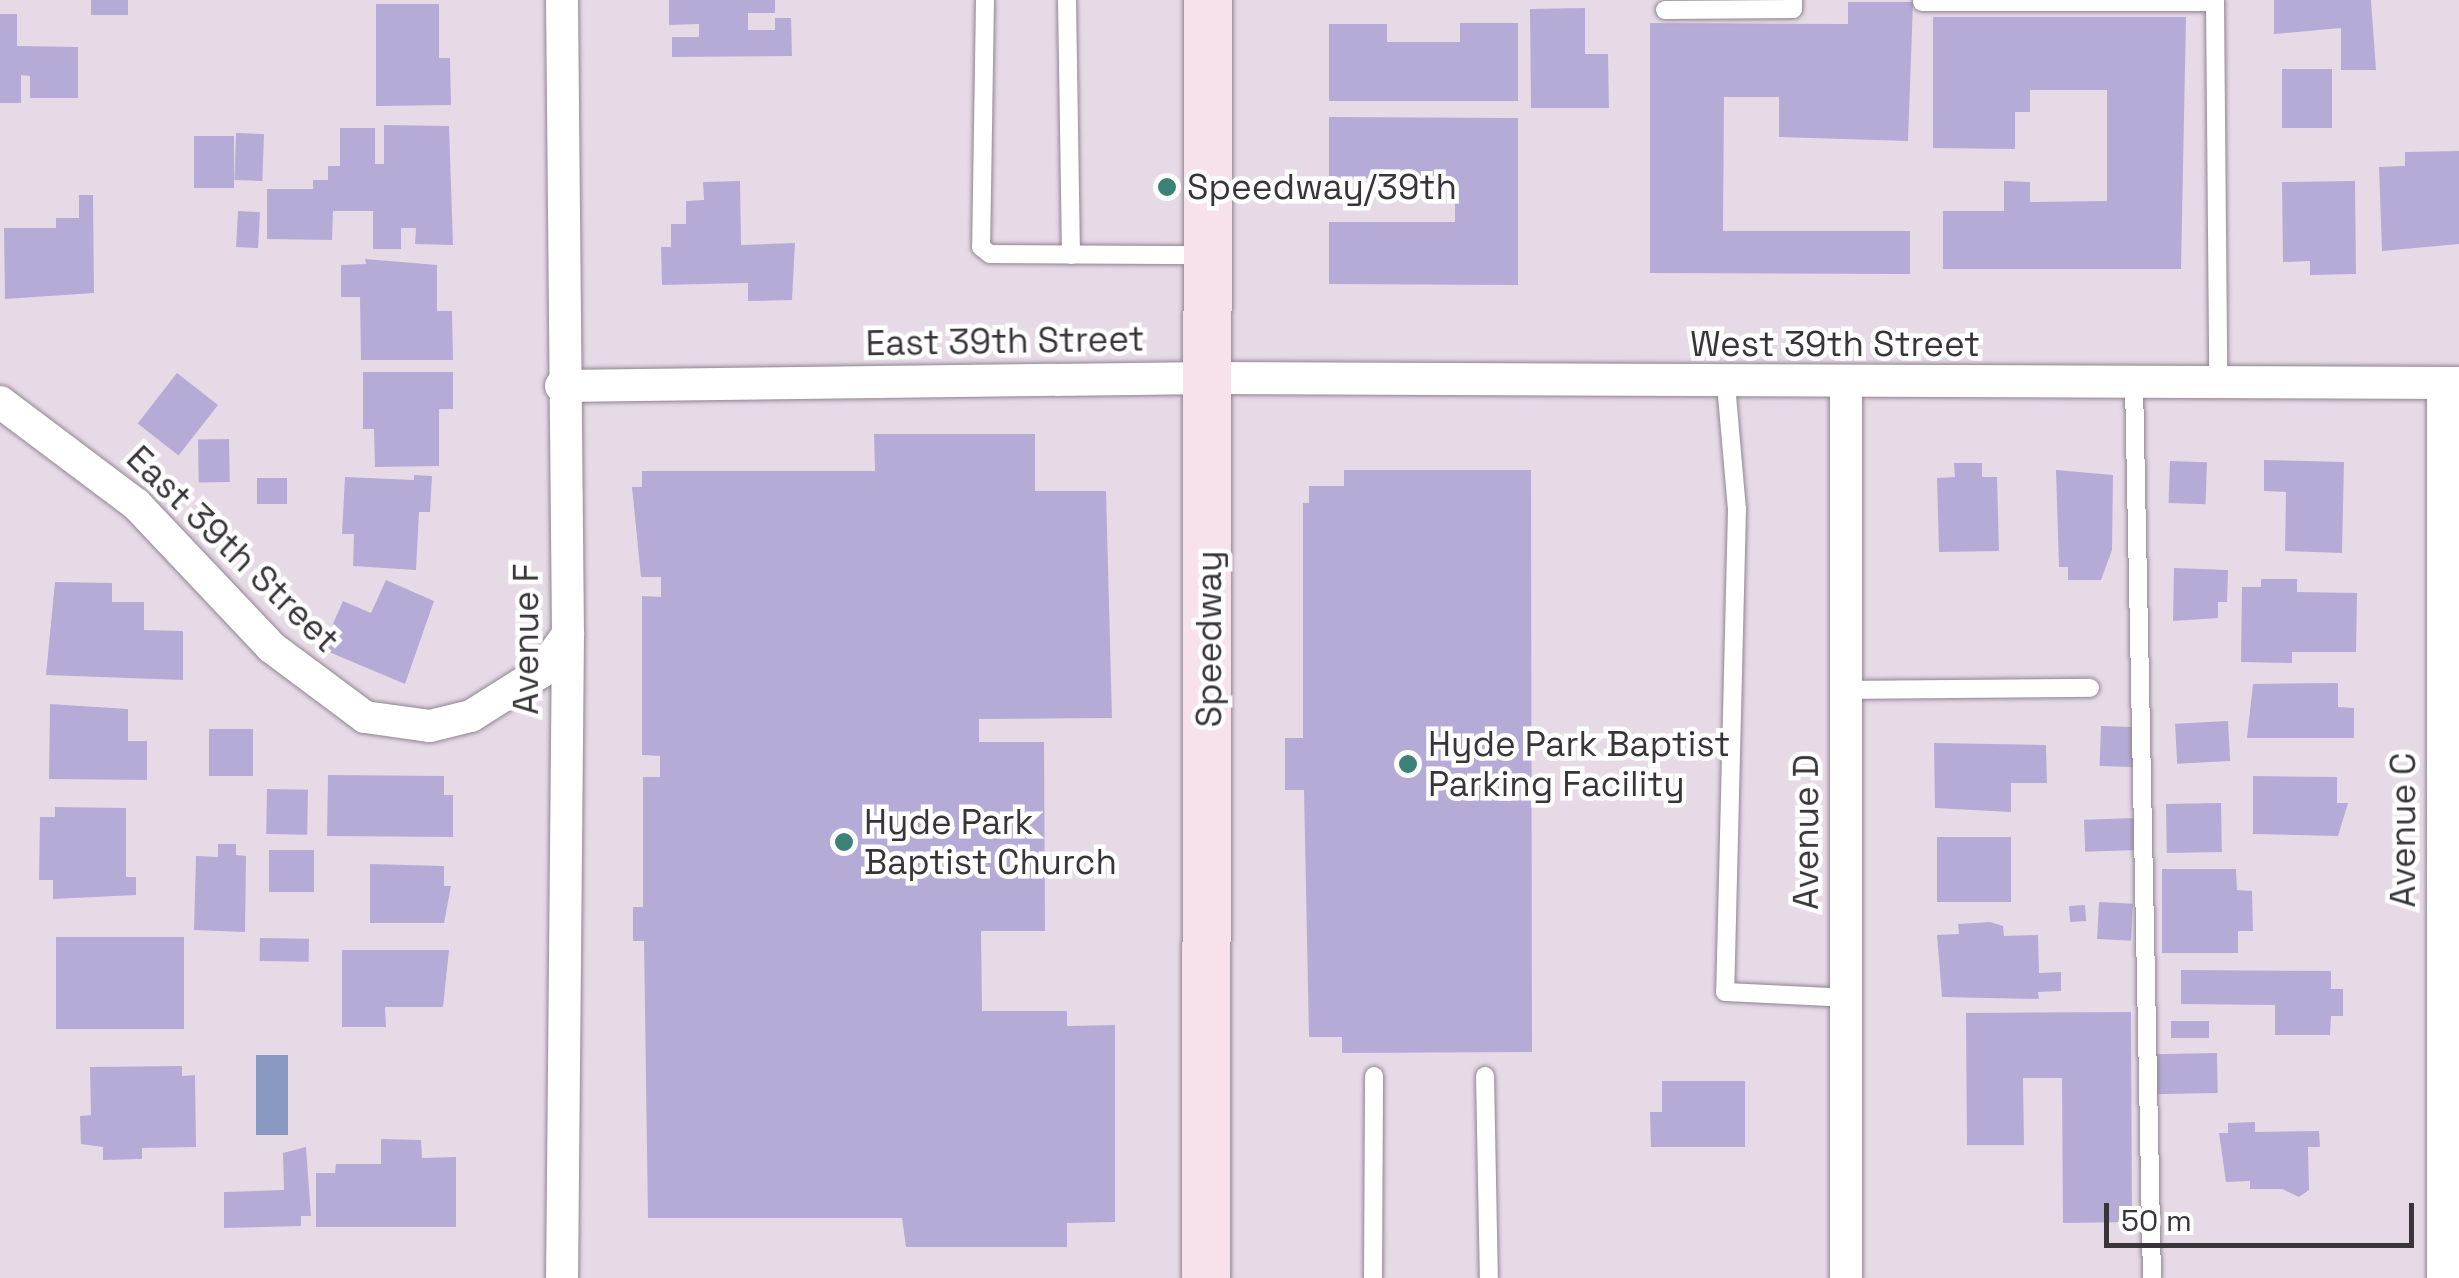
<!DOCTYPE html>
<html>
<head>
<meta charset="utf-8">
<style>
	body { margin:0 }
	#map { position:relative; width:2459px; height:1278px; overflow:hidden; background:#e7dae7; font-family:"Space Grotesk",sans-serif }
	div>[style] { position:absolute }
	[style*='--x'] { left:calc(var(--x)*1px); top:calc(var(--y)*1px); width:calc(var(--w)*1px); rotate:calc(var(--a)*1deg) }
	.water>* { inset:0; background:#8a99c2; transform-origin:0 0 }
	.building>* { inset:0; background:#b6abd6; transform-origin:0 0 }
	.roads { filter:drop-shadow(0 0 2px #8f8490) drop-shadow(0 0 2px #8f8490) }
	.lane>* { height:18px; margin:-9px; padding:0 9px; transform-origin:9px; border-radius:9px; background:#fff }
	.street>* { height:32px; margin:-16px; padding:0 16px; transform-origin:16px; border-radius:16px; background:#fff }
	.secondary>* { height:48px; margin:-24px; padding:0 24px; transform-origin:24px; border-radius:24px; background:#f7e1ea }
	.dots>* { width:28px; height:28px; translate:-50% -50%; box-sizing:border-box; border:5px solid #fff; border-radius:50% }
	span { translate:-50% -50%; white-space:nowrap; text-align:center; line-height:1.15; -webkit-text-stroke:9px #fff; paint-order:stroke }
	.poi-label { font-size:35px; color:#393439 }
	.left { translate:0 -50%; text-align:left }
	.street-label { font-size:35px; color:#393439 }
	.scale { position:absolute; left:2104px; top:1203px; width:310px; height:45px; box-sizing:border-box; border:5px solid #393439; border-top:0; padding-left:12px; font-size:30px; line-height:35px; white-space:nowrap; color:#393439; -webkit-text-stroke:8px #fff; paint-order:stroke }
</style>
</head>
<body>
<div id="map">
	<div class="water">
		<i style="left:256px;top:1055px;width:32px;height:80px"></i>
	</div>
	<div class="building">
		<i style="left:91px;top:0;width:37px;height:15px"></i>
		<i style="clip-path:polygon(669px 0,775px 0,775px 13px,748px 13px,748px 30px,775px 30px,775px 18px,791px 18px,792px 56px,672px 57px,672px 37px,699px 37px,699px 24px,669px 25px)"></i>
		<i style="clip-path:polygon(2274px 0,2371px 0,2376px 70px,2341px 70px,2341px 28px,2274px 34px)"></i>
		<i style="clip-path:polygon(1848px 2px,1913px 2px,1908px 141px,1779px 137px,1779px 97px,1724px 97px,1723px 231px,1910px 231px,1910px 274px,1650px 273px,1650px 23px,1848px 24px)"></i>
		<i style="clip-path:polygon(376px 4px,439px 4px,439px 58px,450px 58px,451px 105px,376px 106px)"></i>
		<i style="clip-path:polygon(1585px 8px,1585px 54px,1608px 54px,1609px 108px,1531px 108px,1530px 9px)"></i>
		<i style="clip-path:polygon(0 14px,17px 14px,17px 46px,78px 47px,78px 98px,30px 98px,30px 76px,21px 75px,21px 103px,0 103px)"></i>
		<i style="clip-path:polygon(1933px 17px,2186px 17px,2181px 269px,1943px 269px,1943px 211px,2004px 211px,2004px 181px,2030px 182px,2030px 202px,2107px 201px,2107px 90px,2030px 90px,2030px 112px,2015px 112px,2015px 149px,1933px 148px)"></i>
		<i style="clip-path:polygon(1460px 23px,1518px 23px,1518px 101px,1329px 101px,1329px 24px,1387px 24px,1387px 42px,1460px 42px)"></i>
		<i style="left:2332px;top:69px;width:59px;height:50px;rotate:90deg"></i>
		<i style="clip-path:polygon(1329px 117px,1518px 118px,1518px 285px,1329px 284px,1329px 222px,1455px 222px,1455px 179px,1329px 178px)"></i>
		<i style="clip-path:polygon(384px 125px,449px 126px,453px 245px,415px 244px,416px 228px,401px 228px,401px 249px,373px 249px,373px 211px,333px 211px,332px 240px,267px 239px,267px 189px,313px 189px,313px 180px,328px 180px,328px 166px,340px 166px,340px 128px,375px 128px,375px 164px,384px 164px)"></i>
		<i style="left:236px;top:133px;width:28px;height:47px;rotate:2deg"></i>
		<i style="left:194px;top:136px;width:40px;height:52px"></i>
		<i style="clip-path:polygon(2459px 151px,2459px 244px,2382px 251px,2379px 167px,2405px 166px,2405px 152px)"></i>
		<i style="clip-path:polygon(740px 181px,741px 245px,795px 243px,792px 300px,748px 301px,748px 283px,662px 285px,661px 247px,671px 247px,671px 224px,686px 224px,686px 201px,704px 200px,703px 182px)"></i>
		<i style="clip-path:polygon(2355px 181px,2356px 274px,2310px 275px,2310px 261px,2283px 262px,2282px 182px)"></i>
		<i style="clip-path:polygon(79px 195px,93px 195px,94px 293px,5px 299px,4px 228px,56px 228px,56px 218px,79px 218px)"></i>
		<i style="left:238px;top:211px;width:22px;height:36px;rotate:3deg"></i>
		<i style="clip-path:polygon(365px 259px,437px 265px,437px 311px,452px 311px,453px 360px,361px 360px,360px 297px,341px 297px,341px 265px,366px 264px)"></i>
		<i style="clip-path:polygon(363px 372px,453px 372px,453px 409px,439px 409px,439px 466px,375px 467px,374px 429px,363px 429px)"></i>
		<i style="left:177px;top:373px;width:52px;height:64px;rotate:38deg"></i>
		<i style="clip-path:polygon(874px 434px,1035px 434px,1035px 491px,1106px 491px,1112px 718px,979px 719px,979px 742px,1044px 742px,1045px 931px,981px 931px,982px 1011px,1067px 1011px,1067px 1026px,1115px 1025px,1115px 1222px,1067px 1223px,1067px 1247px,906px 1247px,902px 1218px,648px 1218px,644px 941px,633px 941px,633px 907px,643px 907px,643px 777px,660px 777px,660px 756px,642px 755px,642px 596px,661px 597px,661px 577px,641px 577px,632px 487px,642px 487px,642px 471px,875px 471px)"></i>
		<i style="left:229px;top:439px;width:43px;height:31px;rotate:89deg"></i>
		<i style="clip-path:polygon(2264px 460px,2344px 462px,2342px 553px,2285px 551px,2286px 492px,2264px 491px)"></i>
		<i style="left:2170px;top:461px;width:37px;height:42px;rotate:2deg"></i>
		<i style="clip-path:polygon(1954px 463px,1982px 463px,1982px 477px,1997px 477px,1999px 551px,1939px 552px,1937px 478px,1955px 477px)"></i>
		<i style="clip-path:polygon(1344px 470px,1531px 470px,1532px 1052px,1342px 1053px,1342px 1037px,1309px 1037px,1304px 790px,1285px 790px,1285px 738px,1303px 738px,1303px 503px,1309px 503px,1309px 486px,1344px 486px)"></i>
		<i style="clip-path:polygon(2056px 470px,2113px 475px,2112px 550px,2101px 580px,2068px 580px,2068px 567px,2059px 567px)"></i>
		<i style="clip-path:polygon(414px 475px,432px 476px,430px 512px,419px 512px,416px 570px,353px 566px,354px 534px,342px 534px,345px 477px,414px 480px)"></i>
		<i style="left:257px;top:478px;width:30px;height:26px"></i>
		<i style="clip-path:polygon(2174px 568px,2228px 570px,2227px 602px,2218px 602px,2218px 618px,2173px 621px)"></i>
		<i style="clip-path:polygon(2261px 579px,2297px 579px,2297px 592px,2357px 593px,2356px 652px,2292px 652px,2292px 663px,2241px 662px,2242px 587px,2261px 587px)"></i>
		<i style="clip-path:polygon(386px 580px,434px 601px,405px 684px,322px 649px,343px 601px,371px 613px)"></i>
		<i style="clip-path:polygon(55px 582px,112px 583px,112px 602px,144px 602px,144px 630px,183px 631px,183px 680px,46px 675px)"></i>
		<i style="clip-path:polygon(2338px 683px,2338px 707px,2354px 708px,2354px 738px,2247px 738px,2253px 684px)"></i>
		<i style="clip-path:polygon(50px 704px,128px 709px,128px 741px,147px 741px,147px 780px,49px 779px)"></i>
		<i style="left:2228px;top:721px;width:40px;height:53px;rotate:87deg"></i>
		<i style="left:2101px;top:726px;width:38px;height:40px;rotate:2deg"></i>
		<i style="left:253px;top:729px;width:47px;height:44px;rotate:90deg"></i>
		<i style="clip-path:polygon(1934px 743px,2046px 745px,2047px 783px,2011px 783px,2011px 812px,1935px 808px)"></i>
		<i style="clip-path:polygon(328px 775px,444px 776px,444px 795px,453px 795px,453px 837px,327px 836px)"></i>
		<i style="clip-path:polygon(2253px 776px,2337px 777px,2337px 803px,2348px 803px,2338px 836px,2253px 834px)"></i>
		<i style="left:267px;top:789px;width:41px;height:45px;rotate:1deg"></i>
		<i style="left:2221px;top:803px;width:49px;height:55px;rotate:89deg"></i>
		<i style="clip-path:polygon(55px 807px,126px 808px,126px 877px,136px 877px,136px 895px,53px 899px,53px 880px,39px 880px,40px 817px,55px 817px)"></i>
		<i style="left:2135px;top:818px;width:32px;height:51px;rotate:88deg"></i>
		<i style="left:2011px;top:837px;width:65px;height:74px;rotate:90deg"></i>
		<i style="clip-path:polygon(218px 844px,236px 844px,236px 855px,246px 856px,245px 932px,194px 930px,196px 856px,218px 857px)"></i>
		<i style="left:269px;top:850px;width:45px;height:42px"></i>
		<i style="clip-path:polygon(370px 864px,444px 866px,444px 886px,451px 886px,444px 923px,370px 923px)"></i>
		<i style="clip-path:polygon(2162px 869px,2236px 869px,2237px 890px,2252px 891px,2253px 931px,2238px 931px,2238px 953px,2162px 953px)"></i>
		<i style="left:2099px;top:902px;width:34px;height:37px;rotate:3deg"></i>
		<i style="left:2085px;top:905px;width:16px;height:16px;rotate:86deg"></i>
		<i style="clip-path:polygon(1990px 922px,2003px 926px,2004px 936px,2038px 935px,2039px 973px,2061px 972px,2061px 991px,2038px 992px,2039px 999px,1942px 997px,1937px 935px,1959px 934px,1958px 924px)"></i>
		<i style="left:56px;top:937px;width:128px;height:92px"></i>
		<i style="left:260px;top:938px;width:49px;height:23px;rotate:1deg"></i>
		<i style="clip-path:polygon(342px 950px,449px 950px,443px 1007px,385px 1007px,386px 1027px,342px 1027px)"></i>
		<i style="clip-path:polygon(2181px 970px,2331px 971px,2331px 989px,2343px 989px,2343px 1016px,2331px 1016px,2330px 1035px,2275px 1035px,2275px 1005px,2181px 1004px)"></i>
		<i style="clip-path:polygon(2131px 1012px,2132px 1222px,2063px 1223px,2062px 1078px,2023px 1078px,2024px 1145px,1967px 1145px,1966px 1013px)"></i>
		<i style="left:2171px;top:1021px;width:38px;height:17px"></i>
		<i style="left:2217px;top:1053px;width:40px;height:65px;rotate:89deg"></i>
		<i style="clip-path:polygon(182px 1066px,182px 1076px,195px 1075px,196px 1147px,142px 1148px,142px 1159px,103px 1160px,103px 1147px,81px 1144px,80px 1116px,91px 1115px,90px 1067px)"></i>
		<i style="clip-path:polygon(1662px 1081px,1745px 1081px,1745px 1147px,1651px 1147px,1650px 1112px,1662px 1112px)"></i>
		<i style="clip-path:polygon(2255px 1122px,2255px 1132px,2319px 1131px,2320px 1147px,2308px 1147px,2309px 1190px,2299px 1197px,2282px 1189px,2250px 1189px,2250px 1181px,2226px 1182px,2219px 1133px,2228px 1133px,2228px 1123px)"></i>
		<i style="clip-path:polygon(381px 1139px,421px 1140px,422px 1158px,456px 1157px,456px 1227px,316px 1227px,316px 1173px,335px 1173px,336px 1164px,381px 1164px)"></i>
		<i style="clip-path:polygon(306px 1147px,311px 1216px,301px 1216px,301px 1226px,224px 1228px,224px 1192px,284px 1190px,283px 1153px)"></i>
	</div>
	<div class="roads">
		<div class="lane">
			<i style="--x:985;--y:0;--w:247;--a:90.9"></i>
			<i style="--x:981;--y:247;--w:11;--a:38"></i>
			<i style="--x:990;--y:254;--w:216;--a:0.3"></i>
			<i style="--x:1067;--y:0;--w:255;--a:89.1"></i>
			<i style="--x:1922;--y:2;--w:293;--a:0"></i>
			<i style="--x:2215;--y:2;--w:381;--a:89.5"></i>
			<i style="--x:1665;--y:10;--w:128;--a:-0.4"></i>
			<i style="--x:1793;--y:9;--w:9;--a:-90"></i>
			<i style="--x:2134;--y:383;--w:895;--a:88.85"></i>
			<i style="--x:1726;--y:384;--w:125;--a:85"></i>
			<i style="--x:1737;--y:509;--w:483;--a:91.4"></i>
			<i style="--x:1725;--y:992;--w:121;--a:2.8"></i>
			<i style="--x:1846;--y:690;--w:244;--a:-0.5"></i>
			<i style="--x:1485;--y:1076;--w:202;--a:88.9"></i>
			<i style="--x:1373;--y:1278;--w:202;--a:-89.7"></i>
		</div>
		<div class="street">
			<i style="--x:562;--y:0;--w:634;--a:89.46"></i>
			<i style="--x:568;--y:634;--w:644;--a:90.53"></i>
			<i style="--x:2443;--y:383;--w:895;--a:90"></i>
			<i style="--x:561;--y:386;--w:649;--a:-0.71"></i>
			<i style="--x:1210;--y:378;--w:1249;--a:0.23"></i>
			<i style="--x:1846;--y:386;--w:892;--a:90"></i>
			<i style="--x:0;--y:402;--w:170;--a:36.9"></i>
			<i style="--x:136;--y:504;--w:197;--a:46.6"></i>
			<i style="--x:271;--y:647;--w:117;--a:36.7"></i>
			<i style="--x:365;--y:717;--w:66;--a:7.9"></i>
			<i style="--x:430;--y:726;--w:42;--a:-13.7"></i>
			<i style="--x:471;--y:716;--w:83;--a:-32.2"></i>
			<i style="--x:541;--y:672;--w:47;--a:-54.6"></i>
		</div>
		<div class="secondary">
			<i style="--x:1206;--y:1278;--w:1278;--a:-89.91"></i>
		</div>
	</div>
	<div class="dots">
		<i style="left:1167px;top:187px;background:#3c8277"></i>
		<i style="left:1408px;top:764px;background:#3c8277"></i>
		<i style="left:844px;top:842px;background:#3c8277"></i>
	</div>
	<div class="poi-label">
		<span class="left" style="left:1187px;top:187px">Speedway/39th</span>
		<span class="left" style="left:1428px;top:764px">Hyde Park Baptist<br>Parking Facility</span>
		<span class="left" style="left:864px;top:842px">Hyde Park<br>Baptist Church</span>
	</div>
	<div class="street-label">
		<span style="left:1005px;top:341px;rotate:-1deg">East 39th Street</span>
		<span style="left:1835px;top:344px">West 39th Street</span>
		<span style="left:233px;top:549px;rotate:44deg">East 39th Street</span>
		<span style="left:526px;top:639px;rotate:-90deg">Avenue F</span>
		<span style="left:1209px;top:639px;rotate:-90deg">Speedway</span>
		<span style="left:2403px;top:830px;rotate:-90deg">Avenue C</span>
		<span style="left:1806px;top:832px;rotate:-90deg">Avenue D</span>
	</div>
	<div class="scale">50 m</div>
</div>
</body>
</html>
